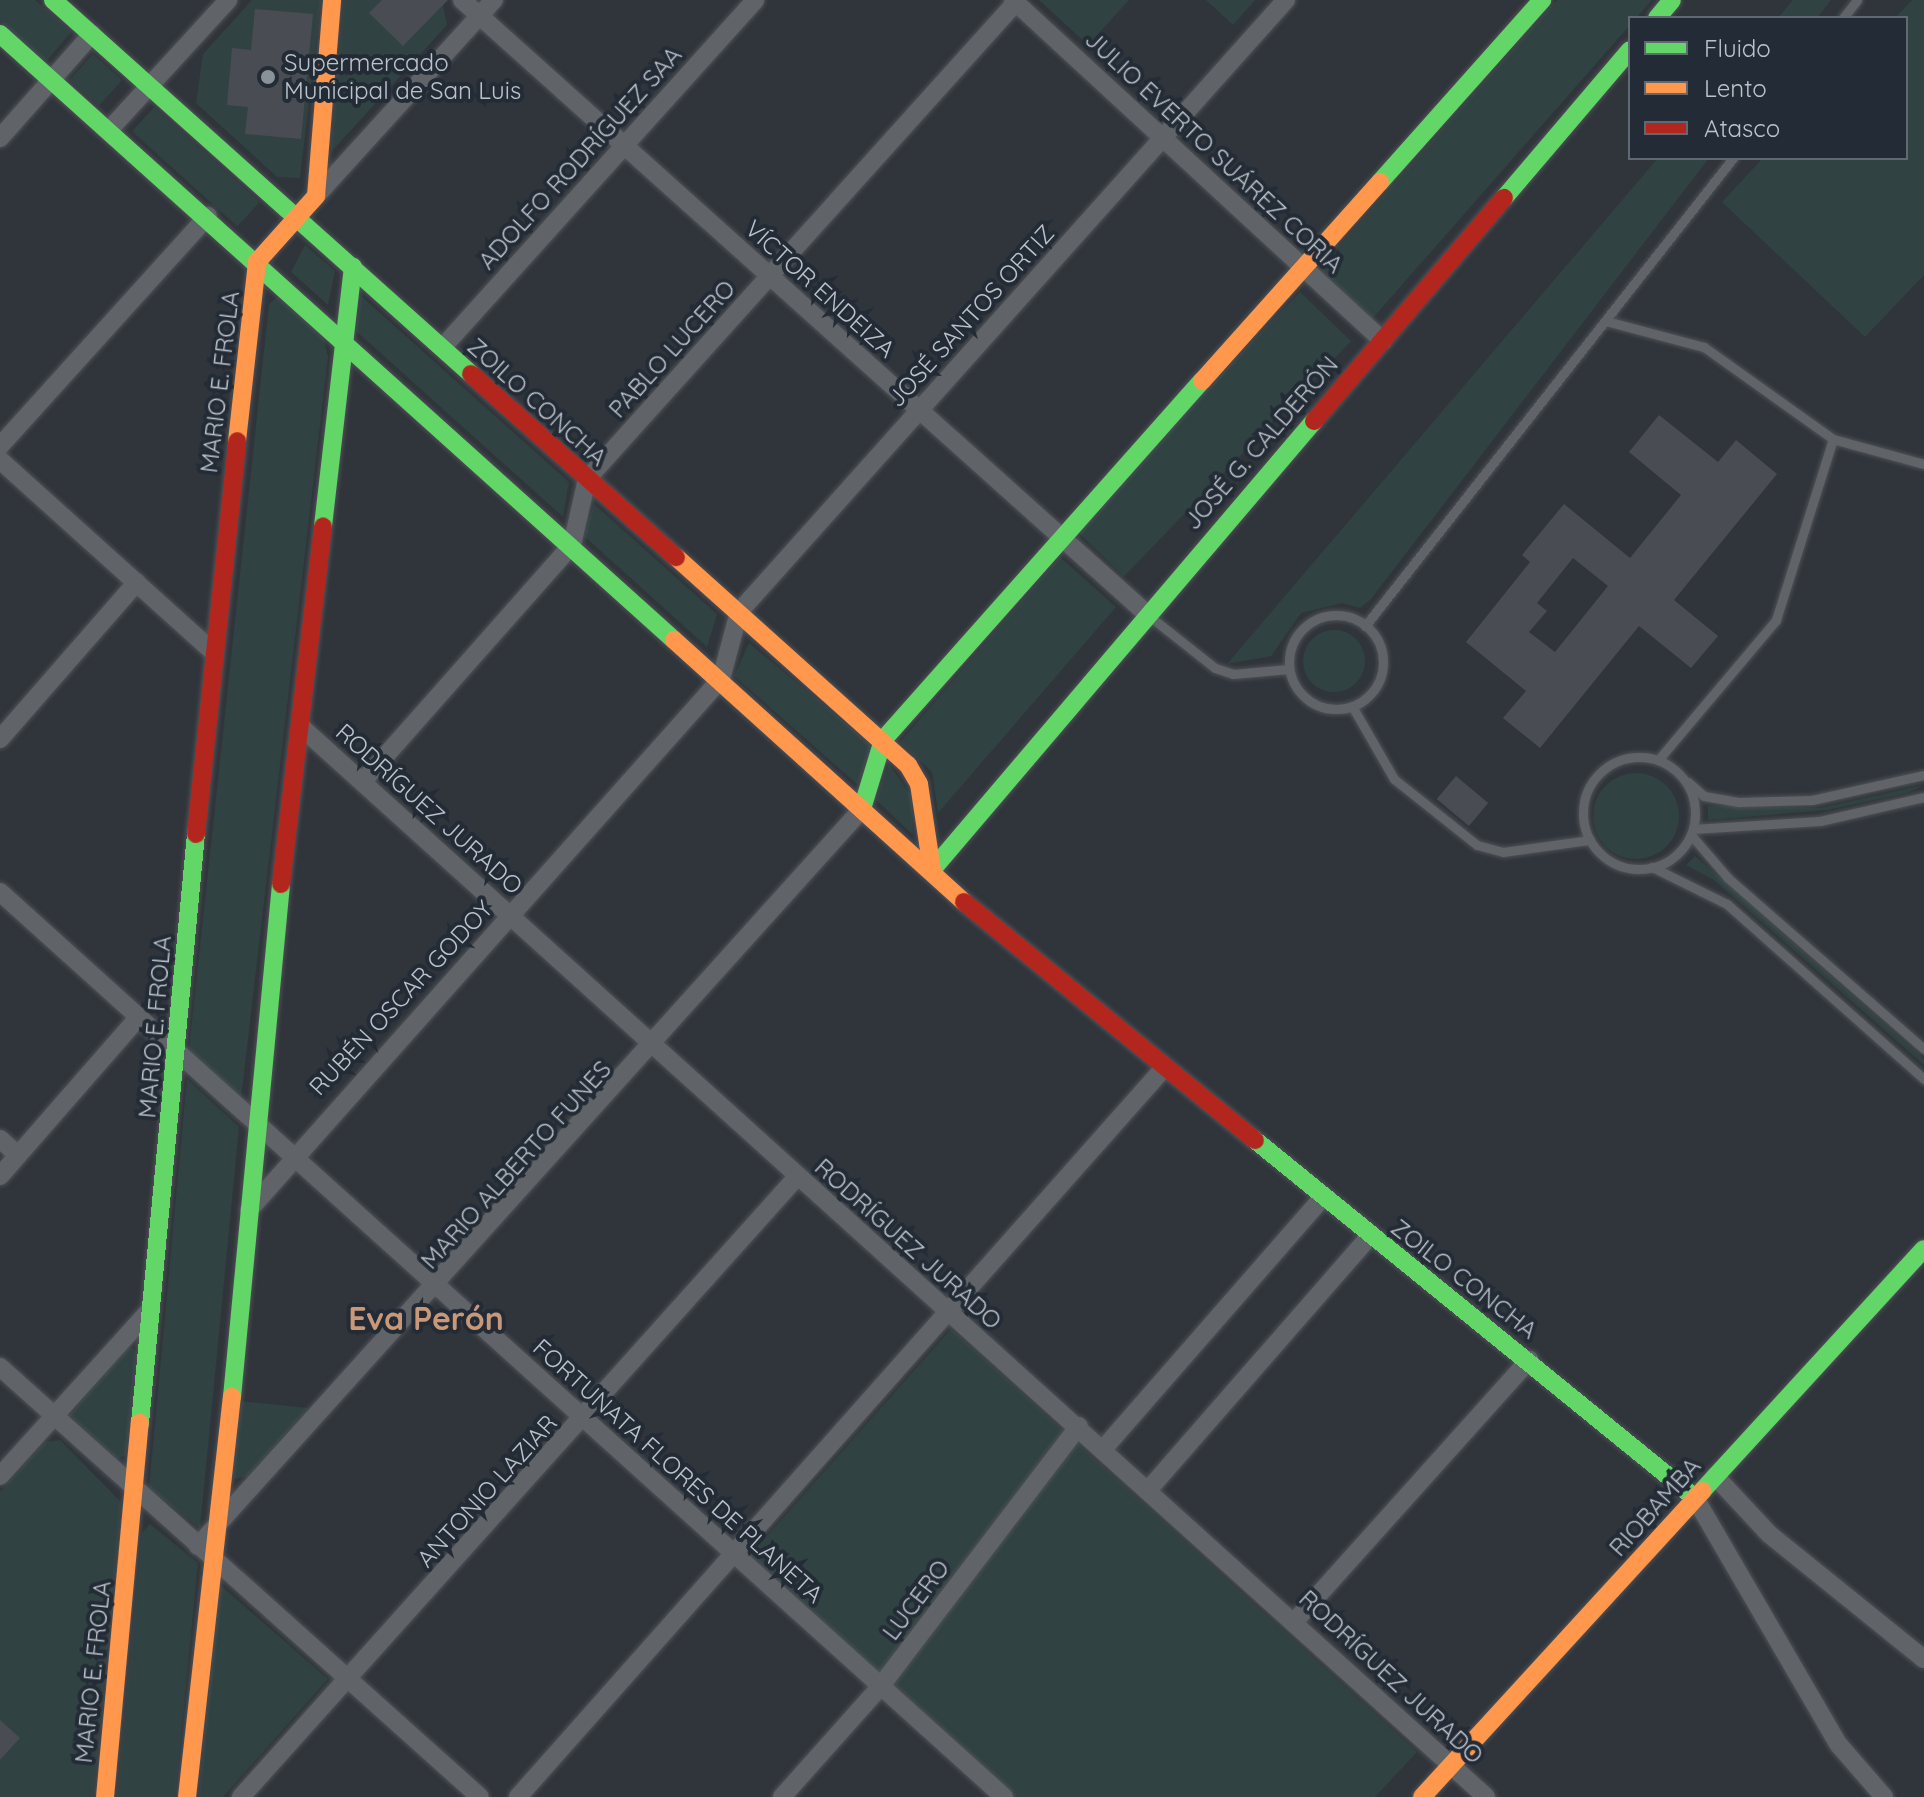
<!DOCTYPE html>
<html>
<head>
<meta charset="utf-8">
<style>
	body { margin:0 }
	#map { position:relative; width:1924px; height:1797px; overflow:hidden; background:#30353b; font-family:Quicksand,sans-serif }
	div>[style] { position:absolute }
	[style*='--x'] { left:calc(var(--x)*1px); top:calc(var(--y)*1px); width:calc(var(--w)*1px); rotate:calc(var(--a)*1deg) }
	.green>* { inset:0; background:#304242; transform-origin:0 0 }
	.round { border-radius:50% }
	.building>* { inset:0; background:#494d53; transform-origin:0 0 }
	.roads { filter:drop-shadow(0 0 2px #4e5156) drop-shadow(0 0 2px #4e5156) }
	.lane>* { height:9px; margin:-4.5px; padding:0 4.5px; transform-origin:4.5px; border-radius:4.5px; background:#606468 }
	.lane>.ring { margin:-4.5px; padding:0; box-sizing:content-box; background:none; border:9px solid #606468; border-radius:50% }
	.street>* { height:18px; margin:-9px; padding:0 9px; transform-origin:9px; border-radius:9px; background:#606468 }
	.fast>* { height:18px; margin:-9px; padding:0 9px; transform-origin:9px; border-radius:9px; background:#63d668 }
	.slow>* { height:18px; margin:-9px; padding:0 9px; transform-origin:9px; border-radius:9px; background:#ff974d }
	.jam>* { height:18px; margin:-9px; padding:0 9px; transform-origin:9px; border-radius:9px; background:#b3261e }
	.dots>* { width:22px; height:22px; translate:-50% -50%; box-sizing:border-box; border:4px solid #232c36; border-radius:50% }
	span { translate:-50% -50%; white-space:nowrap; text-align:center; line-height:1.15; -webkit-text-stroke:8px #232c36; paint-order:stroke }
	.poi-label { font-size:24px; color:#bcc2ca }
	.left { translate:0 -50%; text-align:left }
	.street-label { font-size:24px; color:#bcc2ca }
	.district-label { font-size:32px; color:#c99878; font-weight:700 }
	.legend { position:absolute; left:1628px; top:16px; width:280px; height:144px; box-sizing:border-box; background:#232c36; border:2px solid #606871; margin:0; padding:10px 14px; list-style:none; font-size:24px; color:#bcc2ca }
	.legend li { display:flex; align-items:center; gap:16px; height:40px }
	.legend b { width:40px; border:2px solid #606871 }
</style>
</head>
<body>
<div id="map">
	<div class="green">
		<i style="clip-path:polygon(0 0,35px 0,71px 32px,46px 62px,0 21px)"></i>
		<i style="clip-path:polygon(252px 0,321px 0,300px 178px,277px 177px,196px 103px,203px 54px)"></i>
		<i style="clip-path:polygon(344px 0,442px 0,447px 25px,331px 152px)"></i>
		<i style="clip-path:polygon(1039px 0,1129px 0,1088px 45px)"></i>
		<i style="clip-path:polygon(1206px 0,1255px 0,1233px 25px)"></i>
		<i style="clip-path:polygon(1557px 0,1652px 0,1372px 319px,1318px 270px)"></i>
		<i style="clip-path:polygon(1793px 0,1831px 0,1817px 18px,1778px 18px)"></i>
		<i style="clip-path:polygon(1912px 0,1924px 0,1924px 275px,1865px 337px,1722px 202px,1763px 158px,1906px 158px,1906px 18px,1895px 18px)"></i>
		<i style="left:93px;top:54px;width:39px;height:35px;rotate:42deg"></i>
		<i style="left:154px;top:107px;width:142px;height:33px;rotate:42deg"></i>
		<i style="clip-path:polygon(1658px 158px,1709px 158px,1371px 599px,1360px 608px,1342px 603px,1301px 613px,1271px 656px,1227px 664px)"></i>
		<i style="clip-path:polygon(305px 245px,335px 271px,328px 305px,291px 272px)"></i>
		<i style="left:1300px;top:292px;width:71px;height:327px;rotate:44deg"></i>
		<i style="clip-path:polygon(279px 295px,322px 331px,328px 357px,241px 1098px,189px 1049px,269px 304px)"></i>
		<i style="clip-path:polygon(361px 296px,569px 482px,563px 517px,356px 331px)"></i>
		<i style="clip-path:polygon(594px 504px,717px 614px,707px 647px,584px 536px)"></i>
		<i style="clip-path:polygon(1060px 557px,1116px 607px,938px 813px,932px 772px,900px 742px)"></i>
		<i class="round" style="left:1303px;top:630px;width:62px;height:62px"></i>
		<i style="clip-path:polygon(749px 643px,872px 745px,858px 785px,734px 676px)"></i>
		<i style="clip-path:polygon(889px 764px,912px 797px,913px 835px,876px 800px)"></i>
		<i class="round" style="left:1593px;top:773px;width:86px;height:86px"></i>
		<i style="clip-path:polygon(1924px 785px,1907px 793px,1827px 810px,1708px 820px,1708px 806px,1820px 808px)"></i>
		<i style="clip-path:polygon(1695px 856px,1924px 1059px,1924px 1065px,1714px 880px,1686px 865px)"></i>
		<i style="clip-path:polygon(187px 1079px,239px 1127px,200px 1528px,149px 1488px)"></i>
		<i style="clip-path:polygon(951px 1329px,1417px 1752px,1375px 1797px,1011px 1797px,750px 1555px)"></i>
		<i style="clip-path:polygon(130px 1346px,136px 1351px,126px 1455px,117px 1459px,69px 1415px)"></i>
		<i style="clip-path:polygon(238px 1401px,308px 1408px,247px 1477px,232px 1479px)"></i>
		<i style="clip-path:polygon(60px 1440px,121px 1502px,93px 1797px,0 1797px,0 1492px,45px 1442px)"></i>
		<i style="clip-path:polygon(150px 1524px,198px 1563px,175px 1797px,117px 1797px,142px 1533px)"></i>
		<i style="clip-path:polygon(219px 1584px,328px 1679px,223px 1797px,199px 1797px)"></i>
	</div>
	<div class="building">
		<i style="clip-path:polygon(382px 0,448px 0,403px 46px,369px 13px)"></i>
		<i style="clip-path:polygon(255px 9px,313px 14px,301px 139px,245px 134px,248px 107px,227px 105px,232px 48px,251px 50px)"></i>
		<i style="clip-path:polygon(evenodd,1659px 415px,1718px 462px,1736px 440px,1777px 474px,1674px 600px,1718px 636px,1691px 668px,1639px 626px,1540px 748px,1503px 718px,1526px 691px,1466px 642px,1530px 562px,1522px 555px,1564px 504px,1630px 558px,1681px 495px,1629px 452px,1659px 415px,1573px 558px,1608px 586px,1555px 652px,1529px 632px,1547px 611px,1537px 603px,1573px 558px)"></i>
		<i style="left:1456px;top:776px;width:42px;height:30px;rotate:40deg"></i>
		<i style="clip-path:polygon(0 1720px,20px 1738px,0 1760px)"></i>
	</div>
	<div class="roads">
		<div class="lane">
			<i style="--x:1843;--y:18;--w:23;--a:-52"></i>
			<i style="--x:1606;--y:321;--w:101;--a:14.9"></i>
			<i style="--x:1704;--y:347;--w:158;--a:35.5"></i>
			<i style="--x:1833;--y:439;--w:190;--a:107.5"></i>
			<i style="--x:1776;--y:620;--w:183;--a:130.1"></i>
			<i style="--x:1833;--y:439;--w:94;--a:15.4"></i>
			<i style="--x:1148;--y:615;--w:85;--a:38.3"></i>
			<i style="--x:1215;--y:668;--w:19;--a:18"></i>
			<i style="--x:1233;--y:674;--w:56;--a:-5.1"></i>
			<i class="ring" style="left:1289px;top:615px;width:85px;height:85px"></i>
			<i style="--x:1365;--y:626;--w:595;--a:-51.82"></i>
			<i style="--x:1352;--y:706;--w:84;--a:60.1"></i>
			<i style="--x:1394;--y:779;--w:106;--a:38.5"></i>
			<i style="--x:1477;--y:845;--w:27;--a:15"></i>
			<i style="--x:1503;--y:852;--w:88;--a:-7.9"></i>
			<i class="ring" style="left:1583px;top:757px;width:103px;height:103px"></i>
			<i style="--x:1688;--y:782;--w:21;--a:41"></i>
			<i style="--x:1704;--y:796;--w:36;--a:10"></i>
			<i style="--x:1739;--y:802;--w:73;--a:-1.6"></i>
			<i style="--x:1812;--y:800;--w:115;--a:-12.6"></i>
			<i style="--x:1693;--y:829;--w:127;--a:-3.6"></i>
			<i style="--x:1820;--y:821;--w:107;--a:-13"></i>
			<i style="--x:1691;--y:835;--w:57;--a:49.3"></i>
			<i style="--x:1728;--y:878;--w:260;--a:41.1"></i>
			<i style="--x:1652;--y:867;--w:84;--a:26.3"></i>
			<i style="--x:1727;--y:904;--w:264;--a:41.6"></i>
		</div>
		<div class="street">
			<i style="--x:462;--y:0;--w:918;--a:41.87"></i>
			<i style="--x:1013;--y:0;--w:503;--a:42.66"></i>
			<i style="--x:110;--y:129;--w:175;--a:-47.5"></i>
			<i style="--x:0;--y:138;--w:139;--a:-48.5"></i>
			<i style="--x:316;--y:196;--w:265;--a:-47.8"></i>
			<i style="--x:442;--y:348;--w:468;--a:-48"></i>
			<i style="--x:0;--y:446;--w:310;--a:-47.9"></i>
			<i style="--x:0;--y:460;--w:287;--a:42"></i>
			<i style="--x:300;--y:726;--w:1598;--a:42.08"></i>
			<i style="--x:0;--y:739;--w:208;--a:-48.9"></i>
			<i style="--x:364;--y:780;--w:314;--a:-48.5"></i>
			<i style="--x:572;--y:545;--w:68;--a:-77.2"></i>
			<i style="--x:587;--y:479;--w:642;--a:-48.03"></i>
			<i style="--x:0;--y:892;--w:1352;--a:42.03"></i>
			<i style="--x:0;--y:1139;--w:24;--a:42"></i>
			<i style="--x:0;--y:1176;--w:210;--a:-48.9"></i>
			<i style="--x:249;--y:1210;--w:710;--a:-48.37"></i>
			<i style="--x:721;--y:679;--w:69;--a:-75"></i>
			<i style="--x:739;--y:612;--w:821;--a:-48.21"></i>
			<i style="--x:0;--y:1367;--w:644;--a:41.86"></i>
			<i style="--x:1105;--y:1447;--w:330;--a:-48.9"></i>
			<i style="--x:0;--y:1476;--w:225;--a:-47.9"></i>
			<i style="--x:1715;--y:1476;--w:79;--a:47"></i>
			<i style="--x:1769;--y:1534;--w:199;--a:38.9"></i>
			<i style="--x:1150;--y:1488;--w:335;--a:-48.9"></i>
			<i style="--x:1695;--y:1498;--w:286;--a:59.8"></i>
			<i style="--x:1839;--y:1745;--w:69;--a:49.1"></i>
			<i style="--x:198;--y:1546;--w:992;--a:-47.98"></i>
			<i style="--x:1295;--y:1621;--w:351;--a:-48.1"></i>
			<i style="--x:241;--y:1797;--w:833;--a:-48.12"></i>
			<i style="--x:518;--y:1797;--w:973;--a:-48.46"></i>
			<i style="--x:782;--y:1797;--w:147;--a:-48.3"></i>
			<i style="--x:880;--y:1687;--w:328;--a:-52.7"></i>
		</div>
		<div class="fast">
			<i style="--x:53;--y:0;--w:561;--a:41.82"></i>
			<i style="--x:1657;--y:18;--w:23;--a:-50"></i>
			<i style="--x:0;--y:34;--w:906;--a:41.96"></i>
			<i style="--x:1380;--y:182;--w:244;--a:-48.3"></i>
			<i style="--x:1504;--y:198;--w:194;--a:-49.6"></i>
			<i style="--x:323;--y:526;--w:261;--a:-83.4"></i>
			<i style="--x:862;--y:809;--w:72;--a:-73.1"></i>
			<i style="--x:883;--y:740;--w:480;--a:-48.4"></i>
			<i style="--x:932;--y:870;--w:590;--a:-49.61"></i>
			<i style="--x:1255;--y:1140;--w:567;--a:39.13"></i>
			<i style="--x:232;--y:1397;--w:515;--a:-84.54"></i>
			<i style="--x:140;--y:1423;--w:592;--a:-84.57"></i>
			<i style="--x:1702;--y:1491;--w:328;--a:-47.5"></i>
		</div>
		<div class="slow">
			<i style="--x:1202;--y:381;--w:267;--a:-48.2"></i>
			<i style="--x:237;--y:441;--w:180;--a:-83.6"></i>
			<i style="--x:257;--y:262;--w:89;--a:-48.2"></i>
			<i style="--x:316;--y:196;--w:197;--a:-85.3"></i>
			<i style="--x:676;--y:557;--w:312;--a:41.9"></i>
			<i style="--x:908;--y:765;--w:22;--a:60"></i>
			<i style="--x:919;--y:784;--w:87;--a:81.4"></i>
			<i style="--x:674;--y:640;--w:391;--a:42.1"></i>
			<i style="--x:105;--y:1797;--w:376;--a:-84.7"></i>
			<i style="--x:187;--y:1797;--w:403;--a:-83.6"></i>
			<i style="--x:1422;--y:1797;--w:415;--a:-47.5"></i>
		</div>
		<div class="jam">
			<i style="--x:471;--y:374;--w:275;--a:41.8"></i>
			<i style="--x:1314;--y:421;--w:293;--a:-49.6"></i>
			<i style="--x:196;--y:834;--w:395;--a:-84"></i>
			<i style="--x:281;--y:884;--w:360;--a:-83.3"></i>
			<i style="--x:964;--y:902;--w:376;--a:39.3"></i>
		</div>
	</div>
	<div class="dots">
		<i style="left:268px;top:77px;background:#8b9198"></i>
	</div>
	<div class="poi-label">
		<span class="left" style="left:284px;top:77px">Supermercado<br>Municipal de San Luis</span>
	</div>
	<div class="street-label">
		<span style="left:1214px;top:152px;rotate:43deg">JULIO EVERTO SUÁREZ CORIA</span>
		<span style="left:580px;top:158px;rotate:-48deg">ADOLFO RODRÍGUEZ SAA</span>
		<span style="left:820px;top:289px;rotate:42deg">VÍCTOR ENDEIZA</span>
		<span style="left:971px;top:316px;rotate:-48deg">JOSÉ SANTOS ORTIZ</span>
		<span style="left:672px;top:349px;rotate:-48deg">PABLO LUCERO</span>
		<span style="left:220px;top:382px;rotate:-83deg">MARIO E. FROLA</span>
		<span style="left:537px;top:402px;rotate:42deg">ZOILO CONCHA</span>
		<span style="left:1261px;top:443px;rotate:-49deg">JOSÉ G. CALDERÓN</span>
		<span style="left:429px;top:809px;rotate:42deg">RODRÍGUEZ JURADO</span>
		<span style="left:401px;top:998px;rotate:-47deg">RUBÉN OSCAR GODOY</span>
		<span style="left:155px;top:1027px;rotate:-85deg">MARIO E. FROLA</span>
		<span style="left:516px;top:1165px;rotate:-48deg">MARIO ALBERTO FUNES</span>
		<span style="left:908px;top:1244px;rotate:42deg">RODRÍGUEZ JURADO</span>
		<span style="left:1464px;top:1279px;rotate:38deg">ZOILO CONCHA</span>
		<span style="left:678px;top:1471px;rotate:42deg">FORTUNATA FLORES DE PLANETA</span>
		<span style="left:487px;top:1491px;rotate:-48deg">ANTONIO LAZIAR</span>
		<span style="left:1655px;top:1507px;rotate:-48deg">RIOBAMBA</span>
		<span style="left:916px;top:1600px;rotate:-53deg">LUCERO</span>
		<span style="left:93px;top:1672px;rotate:-84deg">MARIO E. FROLA</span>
		<span style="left:1391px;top:1677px;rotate:43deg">RODRÍGUEZ JURADO</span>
	</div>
	<div class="district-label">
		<span style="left:426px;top:1318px">Eva Perón</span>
	</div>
	<ul class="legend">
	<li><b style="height:10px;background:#63d668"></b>Fluido</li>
	<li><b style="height:10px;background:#ff974d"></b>Lento</li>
	<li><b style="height:10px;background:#b3261e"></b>Atasco</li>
	</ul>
</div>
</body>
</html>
